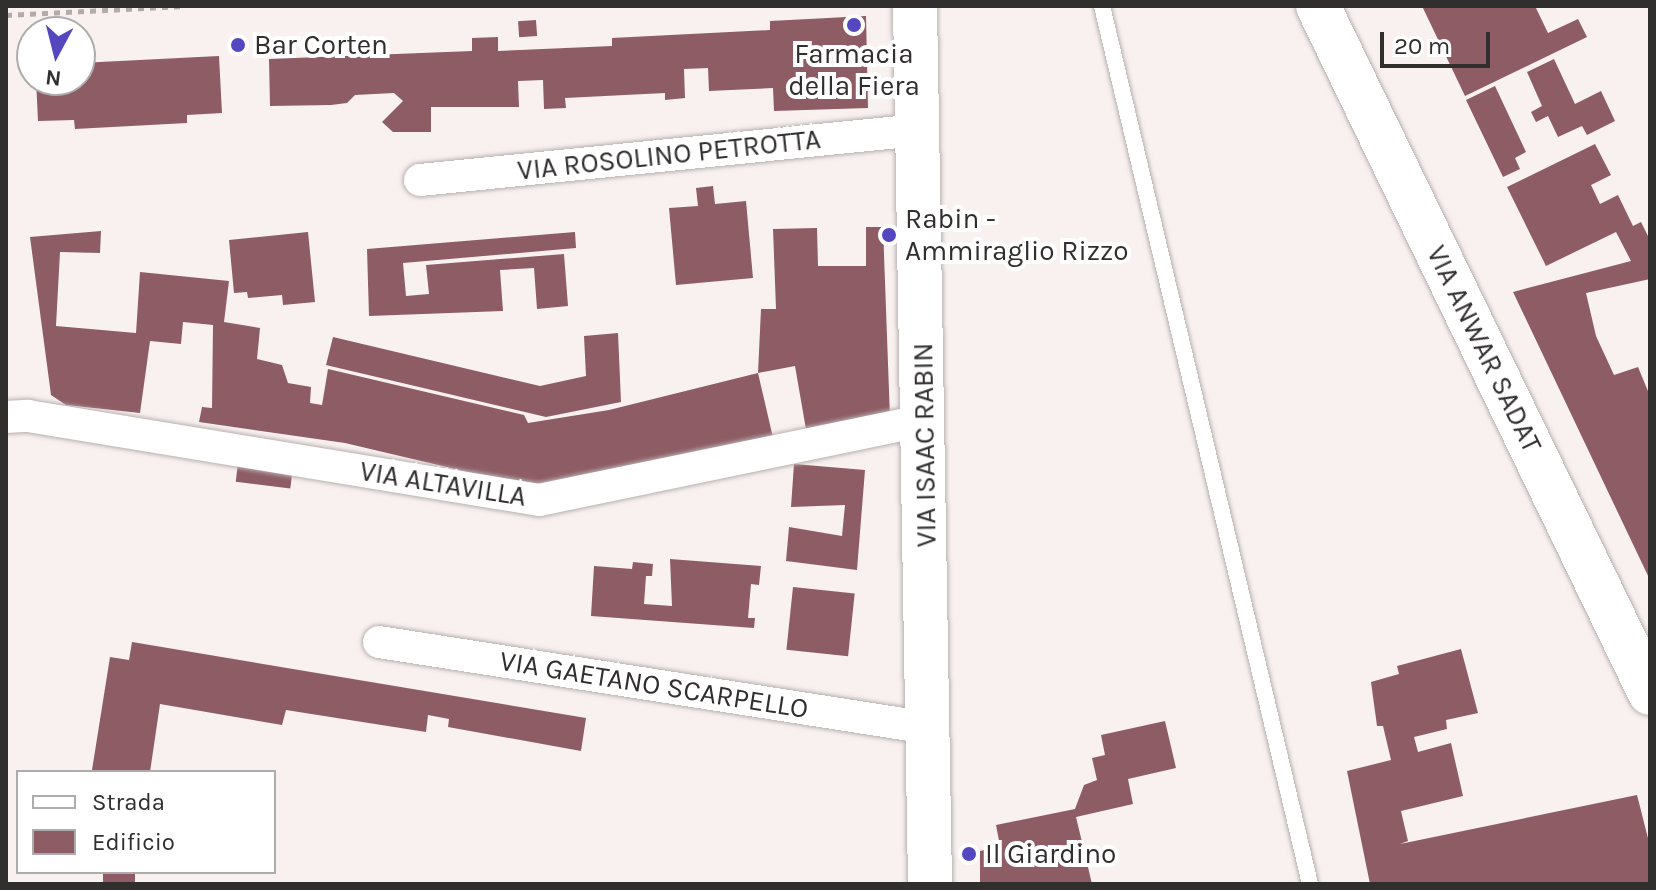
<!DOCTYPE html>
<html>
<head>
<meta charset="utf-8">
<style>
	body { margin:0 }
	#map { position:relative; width:1656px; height:890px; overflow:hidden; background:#f9f1f0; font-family:Karla,sans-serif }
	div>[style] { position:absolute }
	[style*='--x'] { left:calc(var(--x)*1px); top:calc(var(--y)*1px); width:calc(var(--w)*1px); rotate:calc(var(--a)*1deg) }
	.building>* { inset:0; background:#8e5c65; transform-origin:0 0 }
	.path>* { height:5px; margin-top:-2.5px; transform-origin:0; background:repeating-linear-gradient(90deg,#b1abaa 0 6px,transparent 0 12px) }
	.roads { filter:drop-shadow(0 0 2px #b8b0af) drop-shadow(0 0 2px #b8b0af) }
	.lane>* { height:16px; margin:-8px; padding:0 8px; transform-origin:8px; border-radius:8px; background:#fff }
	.street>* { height:32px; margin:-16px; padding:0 16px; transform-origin:16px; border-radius:16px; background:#fff }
	.secondary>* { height:44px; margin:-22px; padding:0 22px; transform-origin:22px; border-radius:22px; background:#fff }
	.dots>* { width:22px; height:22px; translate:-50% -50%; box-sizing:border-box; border:4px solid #fff; border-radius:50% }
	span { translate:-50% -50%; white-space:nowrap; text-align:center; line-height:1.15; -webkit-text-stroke:8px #fff; paint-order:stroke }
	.poi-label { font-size:28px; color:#312e2e }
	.left { translate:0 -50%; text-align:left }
	.street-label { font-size:28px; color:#312e2e }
	.frame { position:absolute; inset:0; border:8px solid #312e2e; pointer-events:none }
	.legend { position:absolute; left:16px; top:770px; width:260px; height:104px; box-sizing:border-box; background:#fff; border:2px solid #adabab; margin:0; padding:10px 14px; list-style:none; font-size:24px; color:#312e2e }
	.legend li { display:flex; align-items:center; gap:16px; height:40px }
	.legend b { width:40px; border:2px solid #adabab }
	.north { position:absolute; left:16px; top:16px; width:80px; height:80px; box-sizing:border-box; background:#fff; border:2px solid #adabab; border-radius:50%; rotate:187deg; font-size:22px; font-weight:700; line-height:32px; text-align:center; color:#312e2e }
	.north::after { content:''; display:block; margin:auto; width:28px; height:36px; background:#5447bf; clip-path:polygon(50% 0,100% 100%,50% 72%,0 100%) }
	.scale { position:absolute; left:1380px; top:32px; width:110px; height:36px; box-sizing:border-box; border:4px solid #312e2e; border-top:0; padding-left:10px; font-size:24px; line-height:28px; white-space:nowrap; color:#312e2e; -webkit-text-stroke:6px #fff; paint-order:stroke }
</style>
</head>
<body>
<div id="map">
	<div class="building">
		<i style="clip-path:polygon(1422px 6px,1535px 6px,1548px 33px,1578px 19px,1587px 37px,1465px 96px)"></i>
		<i style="clip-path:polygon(866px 16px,868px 108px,774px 111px,773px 88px,709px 91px,708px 68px,684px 69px,685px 98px,665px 100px,665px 93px,565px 98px,566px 108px,544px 109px,543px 80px,518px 81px,519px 107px,431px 107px,431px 132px,393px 132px,382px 122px,403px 101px,394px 93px,355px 95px,347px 103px,331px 105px,270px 106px,269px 59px,472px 51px,472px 38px,498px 37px,498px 51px,612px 46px,612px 38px,770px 30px,770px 21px)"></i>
		<i style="left:536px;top:20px;width:16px;height:18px;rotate:86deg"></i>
		<i style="clip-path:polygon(219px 56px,222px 113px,187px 115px,187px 123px,75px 129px,74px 120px,38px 121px,36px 80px,80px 80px,80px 63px)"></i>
		<i style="clip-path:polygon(1554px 59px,1575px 104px,1601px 91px,1615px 121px,1587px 135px,1582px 126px,1558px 137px,1548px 116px,1536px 122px,1531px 112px,1542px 106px,1527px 72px)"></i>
		<i style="clip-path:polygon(1495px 86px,1526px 152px,1515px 158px,1520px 169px,1503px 177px,1466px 100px)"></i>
		<i style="clip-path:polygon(1595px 144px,1611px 175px,1591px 185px,1600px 204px,1618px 195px,1633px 226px,1641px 222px,1650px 240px,1650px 279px,1586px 293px,1596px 336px,1614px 375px,1638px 367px,1650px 396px,1650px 580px,1513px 292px,1631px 261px,1616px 232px,1546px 266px,1507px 187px)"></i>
		<i style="clip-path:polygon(713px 186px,715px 204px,746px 201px,753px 278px,676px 285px,669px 208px,698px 206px,696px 188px)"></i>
		<i style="clip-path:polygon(866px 227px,883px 227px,890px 418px,807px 435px,795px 366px,758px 373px,774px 442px,548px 491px,345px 443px,199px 422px,202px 407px,212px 408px,213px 325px,183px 322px,181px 344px,150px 341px,140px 413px,66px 405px,51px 395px,30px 237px,101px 231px,100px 253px,60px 252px,56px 326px,136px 333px,140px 272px,229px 281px,224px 322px,260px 328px,257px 359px,282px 365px,288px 383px,311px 387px,310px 403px,322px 405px,328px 369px,524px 415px,528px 423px,609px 410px,758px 373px,761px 309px,776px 309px,773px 229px,817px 228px,818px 266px,866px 266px)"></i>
		<i style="clip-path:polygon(308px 232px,315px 302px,283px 305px,282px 295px,248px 298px,247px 292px,234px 293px,229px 240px)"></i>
		<i style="clip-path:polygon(575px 232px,576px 248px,403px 263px,406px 296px,429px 294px,426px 265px,564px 254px,568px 306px,537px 309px,534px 268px,500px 270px,503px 311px,369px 316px,367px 249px)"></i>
		<i style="clip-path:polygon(618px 333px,621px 402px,546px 417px,326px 365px,333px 337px,540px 386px,586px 376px,584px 336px)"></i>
		<i style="left:239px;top:455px;width:55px;height:27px;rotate:7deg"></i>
		<i style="clip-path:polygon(794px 464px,865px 470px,857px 570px,786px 561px,789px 527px,842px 536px,845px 505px,791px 507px)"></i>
		<i style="clip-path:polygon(670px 559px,761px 566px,759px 585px,751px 584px,748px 618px,755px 618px,754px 628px,591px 616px,594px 566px,632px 569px,633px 562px,653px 564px,652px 576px,646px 576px,644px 604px,672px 606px)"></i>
		<i style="left:793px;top:587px;width:62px;height:63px;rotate:6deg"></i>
		<i style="clip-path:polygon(132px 642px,586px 718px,581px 751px,448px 727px,449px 719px,428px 715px,426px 732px,286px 710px,282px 725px,160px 704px,150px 772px,92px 770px,110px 657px,129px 660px)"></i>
		<i style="clip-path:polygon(1461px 649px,1478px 713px,1446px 720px,1447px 729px,1414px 737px,1418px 752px,1451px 743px,1463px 796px,1401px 811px,1408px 841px,1400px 844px,1637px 795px,1650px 846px,1650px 884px,1370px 884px,1347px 771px,1391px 760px,1383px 726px,1377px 726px,1371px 682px,1399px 674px,1397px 666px)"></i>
		<i style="clip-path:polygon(1165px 721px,1176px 768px,1128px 779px,1133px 804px,1076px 817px,1092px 884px,980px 884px,980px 851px,1000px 846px,996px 825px,1075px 809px,1084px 785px,1097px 780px,1092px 758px,1105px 755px,1101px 735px)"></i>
		<i style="left:103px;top:872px;width:32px;height:12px"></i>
	</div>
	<div class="path">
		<i style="--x:6;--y:15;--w:179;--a:-2.9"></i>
	</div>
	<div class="roads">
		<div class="lane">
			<i style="--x:1102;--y:6;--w:902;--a:76.67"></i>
		</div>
		<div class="street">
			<i style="--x:420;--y:180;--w:501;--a:-5.73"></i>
			<i style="--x:6;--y:417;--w:22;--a:-3"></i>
			<i style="--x:28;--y:416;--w:518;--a:9.33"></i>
			<i style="--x:539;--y:500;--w:394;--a:-11.7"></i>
			<i style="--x:379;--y:642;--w:557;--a:8.89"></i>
		</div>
		<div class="secondary">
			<i style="--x:915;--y:6;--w:878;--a:89.02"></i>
			<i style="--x:1318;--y:6;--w:763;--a:64.21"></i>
		</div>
	</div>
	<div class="dots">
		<i style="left:854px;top:25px;background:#5447bf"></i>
		<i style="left:238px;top:45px;background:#5447bf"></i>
		<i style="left:889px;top:235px;background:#5447bf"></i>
		<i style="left:969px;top:854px;background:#5447bf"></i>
	</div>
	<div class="poi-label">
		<span class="left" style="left:254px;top:45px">Bar Corten</span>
		<span style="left:854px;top:70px">Farmacia<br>della Fiera</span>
		<span class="left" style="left:905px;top:235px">Rabin -<br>Ammiraglio Rizzo</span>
		<span class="left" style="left:985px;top:854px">Il Giardino</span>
	</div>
	<div class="street-label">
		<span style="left:669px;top:155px;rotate:-6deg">VIA ROSOLINO PETROTTA</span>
		<span style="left:1484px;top:349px;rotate:64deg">VIA ANWAR SADAT</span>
		<span style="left:925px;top:445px;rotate:-91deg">VIA ISAAC RABIN</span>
		<span style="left:443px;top:484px;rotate:9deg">VIA ALTAVILLA</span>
		<span style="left:654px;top:685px;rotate:9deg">VIA GAETANO SCARPELLO</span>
	</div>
	<div class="frame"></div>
	<ul class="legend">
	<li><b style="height:10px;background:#fff"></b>Strada</li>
	<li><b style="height:22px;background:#8e5c65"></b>Edificio</li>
	</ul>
	<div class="north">N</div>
	<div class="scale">20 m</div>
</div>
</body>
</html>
